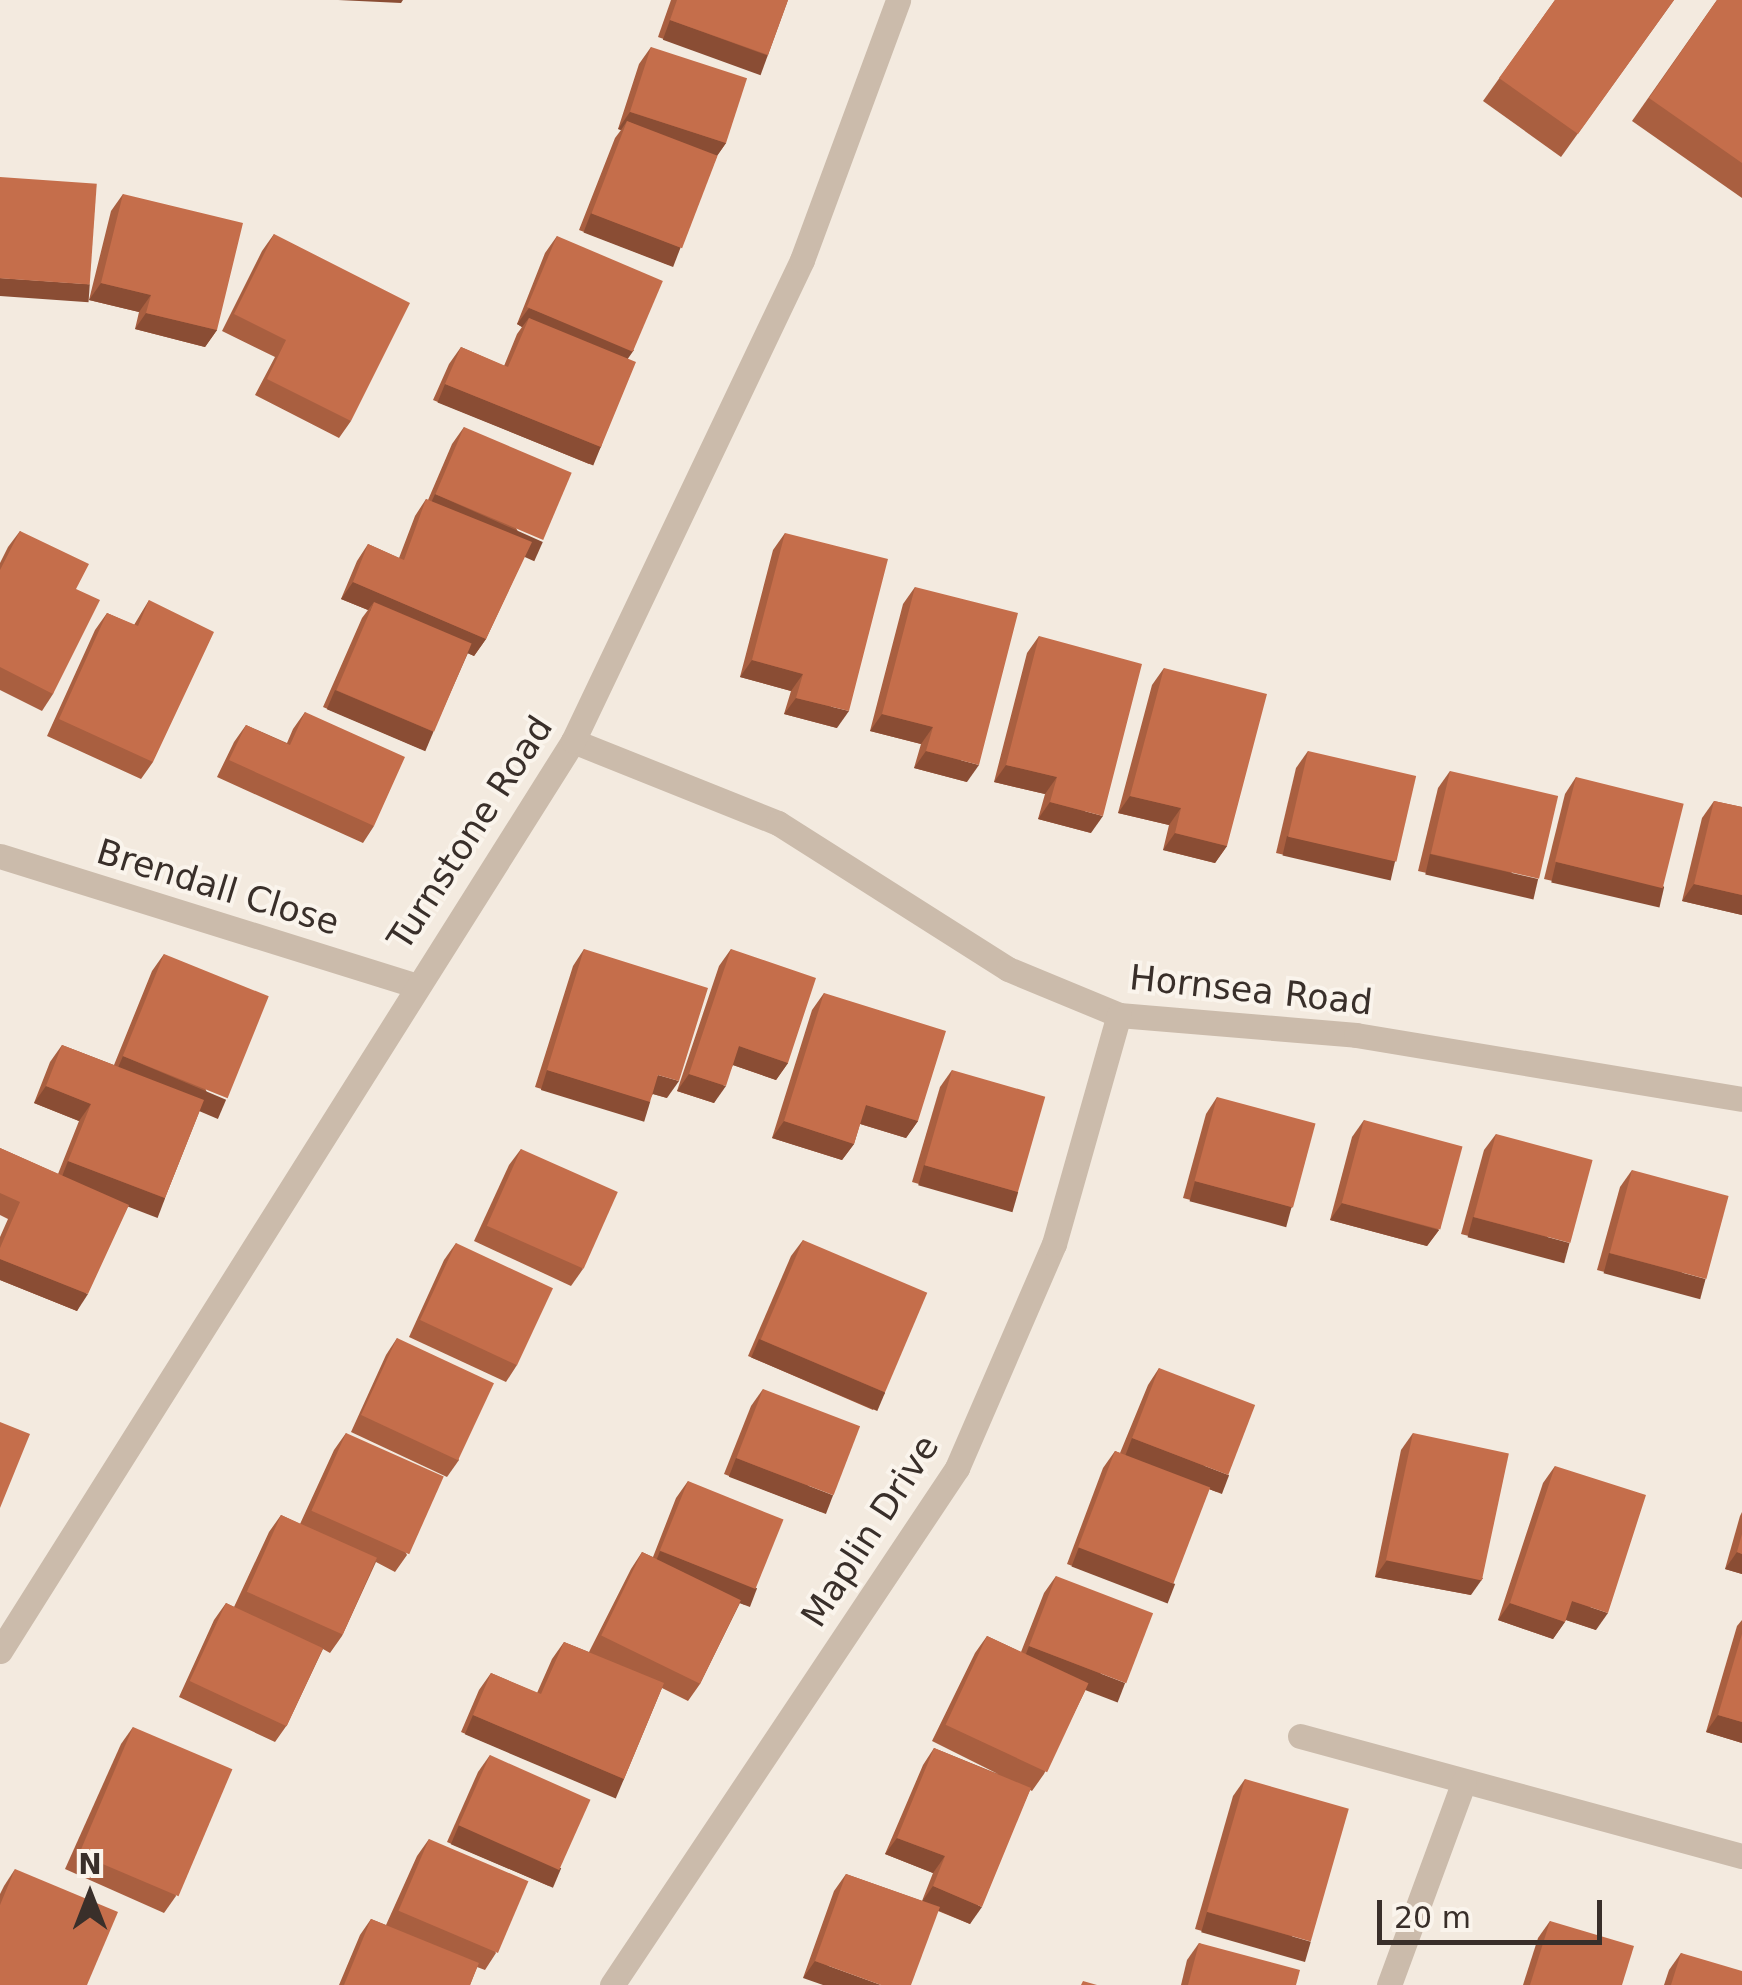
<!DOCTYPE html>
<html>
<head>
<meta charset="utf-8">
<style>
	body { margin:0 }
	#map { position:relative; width:1742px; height:1985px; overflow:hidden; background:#f3eadf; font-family:"DejaVu Sans",sans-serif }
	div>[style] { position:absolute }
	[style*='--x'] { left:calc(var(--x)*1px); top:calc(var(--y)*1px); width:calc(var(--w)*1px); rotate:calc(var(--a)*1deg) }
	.minor>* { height:25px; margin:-12.5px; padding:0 12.5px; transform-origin:12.5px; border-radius:12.5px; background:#cbbbab }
	.wall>* { inset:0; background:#a95f40 }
	.shaded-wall>* { inset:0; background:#8a4d34; transform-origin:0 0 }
	.building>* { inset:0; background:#c56e4b; transform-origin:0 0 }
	span { translate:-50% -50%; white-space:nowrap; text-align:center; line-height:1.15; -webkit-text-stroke:8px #faf4ec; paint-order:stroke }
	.street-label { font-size:35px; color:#392f2a }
	.north { position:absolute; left:40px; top:1845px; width:100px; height:100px; -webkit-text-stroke:8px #faf4ec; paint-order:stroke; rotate:0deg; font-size:28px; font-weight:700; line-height:40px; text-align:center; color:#392f2a }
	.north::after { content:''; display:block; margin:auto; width:35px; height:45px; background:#392f2a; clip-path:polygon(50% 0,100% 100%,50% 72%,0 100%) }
	.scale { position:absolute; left:1377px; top:1900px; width:225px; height:45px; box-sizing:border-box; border:5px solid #392f2a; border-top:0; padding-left:12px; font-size:30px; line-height:35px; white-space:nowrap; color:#392f2a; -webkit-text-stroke:8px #faf4ec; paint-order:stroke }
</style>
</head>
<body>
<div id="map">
	<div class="minor">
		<i style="--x:573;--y:741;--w:221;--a:21.8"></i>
		<i style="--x:778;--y:823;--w:272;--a:32.4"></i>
		<i style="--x:1008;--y:969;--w:120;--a:22.5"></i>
		<i style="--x:1119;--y:1015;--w:238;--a:4.8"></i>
		<i style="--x:1356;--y:1035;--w:391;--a:9.4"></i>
		<i style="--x:0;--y:856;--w:435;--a:17.3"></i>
		<i style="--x:0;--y:1651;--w:1075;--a:-57.8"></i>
		<i style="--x:573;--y:741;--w:533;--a:-64.54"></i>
		<i style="--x:802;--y:260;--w:277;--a:-69.7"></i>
		<i style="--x:1300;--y:1736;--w:458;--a:15.2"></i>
		<i style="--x:612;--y:1985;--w:622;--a:-56.28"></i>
		<i style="--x:957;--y:1468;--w:244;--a:-66.6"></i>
		<i style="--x:1054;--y:1244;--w:238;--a:-74.2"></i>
		<i style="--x:1389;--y:1985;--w:217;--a:-69.8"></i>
	</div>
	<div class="wall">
		<i style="clip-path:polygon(671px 0,788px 0,768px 55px,756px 72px,658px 37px)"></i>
		<i style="clip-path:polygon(1555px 0,1674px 0,1561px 157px,1483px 101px)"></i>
		<i style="clip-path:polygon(1717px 0,1742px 0,1742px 198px,1632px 121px)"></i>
		<i style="clip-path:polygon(651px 47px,726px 143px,717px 156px,680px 248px,669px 265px,579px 230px,615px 138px,621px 130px,618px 129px,639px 64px)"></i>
		<i style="clip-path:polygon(123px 194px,217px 330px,205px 347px,135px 329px,139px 312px,89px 300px,111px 211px)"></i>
		<i style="clip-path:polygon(274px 234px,351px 421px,339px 438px,255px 395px,275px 357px,222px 331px,262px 251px)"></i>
		<i style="clip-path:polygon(557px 236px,628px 359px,601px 447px,589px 464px,433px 400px,449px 364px,461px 347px,504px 366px,517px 334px,522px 327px,517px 324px,545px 253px)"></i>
		<i style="clip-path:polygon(464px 427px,531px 557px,525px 555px,486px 639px,474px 656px,468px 653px,433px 732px,421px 749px,323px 707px,362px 618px,368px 610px,341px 599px,357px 561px,368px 544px,399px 558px,415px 516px,426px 499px,428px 500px,452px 444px)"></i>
		<i style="clip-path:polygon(20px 531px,76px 589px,53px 694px,42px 711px,0 690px,0 563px,8px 547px)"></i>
		<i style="clip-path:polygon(785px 533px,837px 728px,784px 714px,791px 691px,740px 677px,773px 550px)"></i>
		<i style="clip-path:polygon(915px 587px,967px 782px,914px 768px,921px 744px,870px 731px,903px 604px)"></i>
		<i style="clip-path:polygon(149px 600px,153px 762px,141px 779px,47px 736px,95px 630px,107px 613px,134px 625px)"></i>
		<i style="clip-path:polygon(1039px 636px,1091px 833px,1038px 819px,1045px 794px,994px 782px,1027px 653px)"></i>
		<i style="clip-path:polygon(1164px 668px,1227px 846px,1215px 863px,1163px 850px,1169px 825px,1118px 813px,1152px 685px)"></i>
		<i style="clip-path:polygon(305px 712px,374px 826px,363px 843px,217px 777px,234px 742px,246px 725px,287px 743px,293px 729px)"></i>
		<i style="clip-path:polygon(1308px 751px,1395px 861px,1384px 878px,1276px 853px,1296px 768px)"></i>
		<i style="clip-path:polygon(1450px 771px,1526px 896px,1418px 871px,1438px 788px)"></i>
		<i style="clip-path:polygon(1576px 777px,1664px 887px,1652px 904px,1544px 879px,1565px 794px)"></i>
		<i style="clip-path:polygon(1714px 801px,1742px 807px,1742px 915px,1682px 901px,1702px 818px)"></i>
		<i style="clip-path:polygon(584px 949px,667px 1098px,653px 1094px,638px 1119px,535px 1087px,573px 966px)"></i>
		<i style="clip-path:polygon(731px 949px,788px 1063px,776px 1080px,733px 1065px,714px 1103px,677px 1091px,719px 966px)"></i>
		<i style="clip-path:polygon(164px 954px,214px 1116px,200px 1110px,165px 1198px,153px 1215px,128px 1206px,77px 1311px,0 1280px,0 1237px,8px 1219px,0 1215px,0 1148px,58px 1174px,79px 1121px,34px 1103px,50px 1062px,62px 1045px,114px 1065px,152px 971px)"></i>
		<i style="clip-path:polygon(824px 993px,918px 1121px,906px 1138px,860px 1124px,854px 1144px,842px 1160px,772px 1138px,812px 1010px)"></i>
		<i style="clip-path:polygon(952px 1070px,1018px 1192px,1006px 1209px,912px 1182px,940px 1087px)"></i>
		<i style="clip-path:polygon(1217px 1097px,1292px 1207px,1280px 1224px,1183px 1198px,1206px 1114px)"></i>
		<i style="clip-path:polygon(1364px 1120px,1439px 1230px,1427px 1246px,1330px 1220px,1352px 1137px)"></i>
		<i style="clip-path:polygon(1496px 1134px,1559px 1260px,1461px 1234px,1484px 1150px)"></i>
		<i style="clip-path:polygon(521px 1149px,583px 1269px,571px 1286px,474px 1241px,509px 1165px)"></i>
		<i style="clip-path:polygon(1632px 1170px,1694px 1296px,1597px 1270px,1620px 1187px)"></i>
		<i style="clip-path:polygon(803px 1240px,885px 1393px,873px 1410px,748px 1356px,791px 1256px)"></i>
		<i style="clip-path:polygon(456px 1243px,517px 1365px,506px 1382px,409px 1337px,444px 1260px)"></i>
		<i style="clip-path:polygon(397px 1338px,459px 1460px,447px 1477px,351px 1432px,386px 1355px)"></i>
		<i style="clip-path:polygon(1159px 1368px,1217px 1492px,1209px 1489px,1163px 1600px,1067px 1564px,1103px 1468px,1115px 1451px,1120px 1453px,1148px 1385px)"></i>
		<i style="clip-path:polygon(763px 1389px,821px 1512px,724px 1474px,751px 1406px)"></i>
		<i style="clip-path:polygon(346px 1433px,407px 1555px,395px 1572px,376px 1562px,342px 1636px,330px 1653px,323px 1649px,287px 1725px,275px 1742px,179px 1697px,214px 1620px,226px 1603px,234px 1607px,269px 1532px,281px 1515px,300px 1524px,334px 1450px)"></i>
		<i style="clip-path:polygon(1413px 1433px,1471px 1595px,1375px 1577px,1401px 1450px)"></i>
		<i style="clip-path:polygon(1555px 1466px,1596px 1630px,1566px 1620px,1553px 1639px,1498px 1620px,1543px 1483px)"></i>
		<i style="clip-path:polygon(688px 1481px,745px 1605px,740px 1603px,700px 1684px,688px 1701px,662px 1688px,624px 1779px,612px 1796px,461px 1732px,479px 1690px,491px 1673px,537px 1693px,552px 1659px,564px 1642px,589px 1652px,631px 1569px,642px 1552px,653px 1557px,676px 1498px)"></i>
		<i style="clip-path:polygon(1742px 1512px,1742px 1574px,1725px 1569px,1740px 1516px)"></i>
		<i style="clip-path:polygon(1056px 1576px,1113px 1700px,1086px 1689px,1044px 1774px,1032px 1791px,1030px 1790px,970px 1924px,938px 1911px,803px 1978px,834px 1891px,846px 1874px,922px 1901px,933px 1873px,885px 1854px,923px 1765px,934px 1748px,998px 1774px,932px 1741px,975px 1653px,987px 1636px,1021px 1652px,1044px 1593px)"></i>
		<i style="clip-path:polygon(1742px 1620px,1742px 1743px,1706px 1732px,1737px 1626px)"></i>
		<i style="clip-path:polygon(133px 1727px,176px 1896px,164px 1913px,65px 1869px,121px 1744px)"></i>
		<i style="clip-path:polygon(490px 1755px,549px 1886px,447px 1842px,478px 1772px)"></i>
		<i style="clip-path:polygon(1245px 1779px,1299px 1959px,1195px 1929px,1233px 1796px)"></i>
		<i style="clip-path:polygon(429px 1839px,496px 1953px,485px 1970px,477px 1967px,470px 1985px,339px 1985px,360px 1935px,371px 1919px,386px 1925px,417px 1856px)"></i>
		<i style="clip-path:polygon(15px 1869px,0 1985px,0 1894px,4px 1886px)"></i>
		<i style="clip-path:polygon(1550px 1921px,1622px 1985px,1523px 1985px,1538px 1938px)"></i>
		<i style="clip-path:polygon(1199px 1943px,1296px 1985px,1181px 1985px,1187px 1960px)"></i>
		<i style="clip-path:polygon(1681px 1953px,1742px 1985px,1664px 1985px,1669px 1970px)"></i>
	</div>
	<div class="shaded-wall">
		<i style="clip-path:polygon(338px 0,403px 0,401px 3px)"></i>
		<i style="left:670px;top:20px;width:104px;height:21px;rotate:20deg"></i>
		<i style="clip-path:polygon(630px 112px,726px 143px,714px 160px,627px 121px,621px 130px,618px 129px)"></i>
		<i style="left:591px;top:213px;width:96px;height:21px;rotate:21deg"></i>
		<i style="left:0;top:278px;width:90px;height:18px;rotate:4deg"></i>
		<i style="clip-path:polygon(101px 283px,151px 295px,139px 312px,89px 300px)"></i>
		<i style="clip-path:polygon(529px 308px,634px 350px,622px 367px,529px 318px,522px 327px,517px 324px)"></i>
		<i style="clip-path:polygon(146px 313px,217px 330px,205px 347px,135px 329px)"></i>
		<i style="left:445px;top:384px;width:168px;height:20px;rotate:22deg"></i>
		<i style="left:435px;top:494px;width:118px;height:21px;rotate:24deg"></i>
		<i style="clip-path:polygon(353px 582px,486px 639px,474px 656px,370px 611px,374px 602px,368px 610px,341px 599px)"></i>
		<i style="clip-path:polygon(752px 660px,803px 674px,791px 691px,740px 677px)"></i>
		<i style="left:335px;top:690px;width:107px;height:21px;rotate:23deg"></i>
		<i style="clip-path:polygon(796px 698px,849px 711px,837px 728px,784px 714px)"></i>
		<i style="clip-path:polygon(882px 714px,933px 727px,921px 744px,870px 731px)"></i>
		<i style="clip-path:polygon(926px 751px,979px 765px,967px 782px,914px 768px)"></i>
		<i style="clip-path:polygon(1006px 765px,1057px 777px,1045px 794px,994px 782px)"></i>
		<i style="clip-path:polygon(1130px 796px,1181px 808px,1169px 825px,1118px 813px)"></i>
		<i style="clip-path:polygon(1050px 802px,1103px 816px,1091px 833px,1038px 819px)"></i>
		<i style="clip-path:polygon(1175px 833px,1227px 846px,1215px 863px,1163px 850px)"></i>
		<i style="left:1287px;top:836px;width:111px;height:20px;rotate:13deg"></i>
		<i style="left:1430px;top:854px;width:111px;height:21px;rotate:13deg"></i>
		<i style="left:1556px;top:862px;width:111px;height:21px;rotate:13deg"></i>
		<i style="clip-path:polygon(1694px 884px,1742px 895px,1742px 915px,1682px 901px)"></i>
		<i style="clip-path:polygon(739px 1046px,788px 1063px,776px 1080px,727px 1063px)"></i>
		<i style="left:123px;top:1056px;width:112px;height:21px;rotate:23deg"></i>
		<i style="left:547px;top:1070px;width:108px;height:21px;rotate:17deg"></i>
		<i style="clip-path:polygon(689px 1074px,726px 1086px,714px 1103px,677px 1091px)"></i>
		<i style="clip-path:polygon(658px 1075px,679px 1081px,667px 1098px,646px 1092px)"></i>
		<i style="clip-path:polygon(46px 1086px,91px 1104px,79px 1121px,34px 1103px)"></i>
		<i style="clip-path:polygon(866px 1105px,918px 1121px,906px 1138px,854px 1122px)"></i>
		<i style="clip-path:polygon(784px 1121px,854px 1144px,842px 1160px,772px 1138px)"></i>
		<i style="left:68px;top:1161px;width:104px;height:21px;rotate:21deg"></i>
		<i style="left:924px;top:1165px;width:98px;height:21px;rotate:16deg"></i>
		<i style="left:1195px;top:1181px;width:100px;height:21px;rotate:15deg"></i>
		<i style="clip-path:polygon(1342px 1203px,1439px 1230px,1427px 1246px,1330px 1220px)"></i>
		<i style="left:1473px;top:1217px;width:100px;height:21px;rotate:15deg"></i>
		<i style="left:1609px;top:1253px;width:100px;height:21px;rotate:15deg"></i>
		<i style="clip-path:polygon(0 1259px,88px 1294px,77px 1311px,0 1280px)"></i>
		<i style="left:759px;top:1339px;width:137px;height:20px;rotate:23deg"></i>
		<i style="left:1132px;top:1438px;width:104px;height:20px;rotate:21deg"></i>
		<i style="left:736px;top:1458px;width:104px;height:20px;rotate:21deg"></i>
		<i style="left:1079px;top:1547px;width:103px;height:21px;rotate:21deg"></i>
		<i style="left:660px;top:1551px;width:104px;height:20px;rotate:21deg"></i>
		<i style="clip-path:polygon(1737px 1552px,1742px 1554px,1742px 1574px,1725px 1569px)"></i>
		<i style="clip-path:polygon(1387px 1560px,1483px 1578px,1471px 1595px,1375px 1577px)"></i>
		<i style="clip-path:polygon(1572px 1601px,1608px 1613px,1596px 1630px,1560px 1618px)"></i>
		<i style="clip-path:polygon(1510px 1603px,1565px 1622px,1553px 1639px,1498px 1620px)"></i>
		<i style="left:1029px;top:1646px;width:103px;height:21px;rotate:21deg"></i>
		<i style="left:473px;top:1715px;width:164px;height:21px;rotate:23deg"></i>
		<i style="clip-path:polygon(1718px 1715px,1742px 1722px,1742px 1743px,1706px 1732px)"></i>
		<i style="left:459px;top:1825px;width:111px;height:21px;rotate:23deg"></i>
		<i style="clip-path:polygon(897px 1838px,945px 1856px,933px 1873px,885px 1854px)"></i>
		<i style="clip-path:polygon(933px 1886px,982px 1907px,970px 1924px,921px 1903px)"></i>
		<i style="left:1207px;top:1912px;width:108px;height:21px;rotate:16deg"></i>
		<i style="clip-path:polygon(815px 1961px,881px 1985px,823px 1985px,803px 1978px)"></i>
	</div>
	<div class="building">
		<i style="clip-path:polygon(677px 0,788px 0,768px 55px,670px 20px)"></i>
		<i style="clip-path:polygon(1555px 0,1674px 0,1578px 134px,1499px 78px)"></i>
		<i style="clip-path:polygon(1717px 0,1742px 0,1742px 163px,1649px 98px)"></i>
		<i style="left:651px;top:47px;width:101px;height:68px;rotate:18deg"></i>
		<i style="left:627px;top:121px;width:97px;height:99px;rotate:21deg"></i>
		<i style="left:0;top:177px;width:97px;height:101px;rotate:4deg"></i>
		<i style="clip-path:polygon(123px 194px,243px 223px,217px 330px,146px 313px,151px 295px,101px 283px)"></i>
		<i style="clip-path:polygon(274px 234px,410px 303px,351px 421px,267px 379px,286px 340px,234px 314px)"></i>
		<i style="left:557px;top:236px;width:115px;height:77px;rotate:23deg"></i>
		<i style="clip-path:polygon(529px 318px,636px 362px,601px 447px,445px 384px,461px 347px,508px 367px)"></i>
		<i style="left:464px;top:427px;width:117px;height:73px;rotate:23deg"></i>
		<i style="clip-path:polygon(426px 499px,532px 542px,486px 639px,353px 582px,368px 544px,404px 560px)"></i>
		<i style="clip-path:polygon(20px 531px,89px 564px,76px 589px,100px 600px,53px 694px,0 667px,0 570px)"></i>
		<i style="clip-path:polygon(785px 533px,888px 559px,849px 711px,796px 698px,803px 674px,752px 660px)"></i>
		<i style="clip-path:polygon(915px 587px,1018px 613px,979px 765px,926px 751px,933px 727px,882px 714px)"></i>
		<i style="clip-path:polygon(149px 600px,214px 632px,153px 762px,59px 719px,107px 613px,138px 626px)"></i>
		<i style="left:374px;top:602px;width:106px;height:96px;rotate:23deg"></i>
		<i style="clip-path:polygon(1039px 636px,1142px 664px,1103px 816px,1050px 802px,1057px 777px,1006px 765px)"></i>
		<i style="clip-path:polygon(1164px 668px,1267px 694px,1227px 846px,1175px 833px,1181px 808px,1130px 796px)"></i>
		<i style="clip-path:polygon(305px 712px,405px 757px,374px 826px,229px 760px,246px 725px,290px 745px)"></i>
		<i style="left:1308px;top:751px;width:111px;height:88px;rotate:13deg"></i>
		<i style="left:1450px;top:771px;width:111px;height:85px;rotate:13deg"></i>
		<i style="left:1576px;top:777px;width:111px;height:87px;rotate:14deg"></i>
		<i style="clip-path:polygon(1714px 801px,1742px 807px,1742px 895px,1694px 884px)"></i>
		<i style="clip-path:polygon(584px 949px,708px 988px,679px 1081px,658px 1075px,650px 1102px,547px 1070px)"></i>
		<i style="clip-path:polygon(731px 949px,816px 978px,788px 1063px,739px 1046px,726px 1086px,689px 1074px)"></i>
		<i style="left:164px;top:954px;width:113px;height:110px;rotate:22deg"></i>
		<i style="clip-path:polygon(824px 993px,946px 1031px,918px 1121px,866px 1105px,854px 1144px,784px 1121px)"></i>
		<i style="clip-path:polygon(62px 1045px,204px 1100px,165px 1198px,68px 1161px,91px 1104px,46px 1086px)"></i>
		<i style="left:952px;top:1070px;width:97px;height:99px;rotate:16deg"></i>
		<i style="left:1217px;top:1097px;width:102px;height:87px;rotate:15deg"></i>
		<i style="left:1364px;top:1120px;width:102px;height:86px;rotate:15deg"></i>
		<i style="left:1496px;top:1134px;width:100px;height:86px;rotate:15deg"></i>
		<i style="clip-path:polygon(0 1148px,129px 1205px,88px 1294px,0 1259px,0 1248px,20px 1202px,0 1193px)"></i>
		<i style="left:521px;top:1149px;width:106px;height:84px;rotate:24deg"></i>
		<i style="left:1632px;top:1170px;width:100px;height:86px;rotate:15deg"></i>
		<i style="left:803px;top:1240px;width:135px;height:108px;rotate:23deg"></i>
		<i style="left:456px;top:1243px;width:107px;height:85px;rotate:25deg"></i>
		<i style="left:397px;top:1338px;width:107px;height:85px;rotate:25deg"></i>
		<i style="left:1159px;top:1368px;width:103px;height:75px;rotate:21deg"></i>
		<i style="left:763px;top:1389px;width:104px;height:74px;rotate:21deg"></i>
		<i style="clip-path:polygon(0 1422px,30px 1434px,0 1508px)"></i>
		<i style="left:346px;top:1433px;width:107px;height:85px;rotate:24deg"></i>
		<i style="left:1413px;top:1433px;width:98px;height:130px;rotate:12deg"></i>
		<i style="left:1115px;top:1451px;width:102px;height:103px;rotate:21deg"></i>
		<i style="clip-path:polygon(1555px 1466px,1646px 1495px,1608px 1613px,1572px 1601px,1565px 1622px,1510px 1603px)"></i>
		<i style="left:688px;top:1481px;width:103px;height:75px;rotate:22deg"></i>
		<i style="left:281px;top:1515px;width:105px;height:84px;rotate:24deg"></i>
		<i style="clip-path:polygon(1742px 1534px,1742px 1554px,1737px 1552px)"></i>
		<i style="left:642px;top:1552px;width:110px;height:93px;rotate:26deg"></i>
		<i style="left:1056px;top:1576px;width:104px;height:75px;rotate:21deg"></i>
		<i style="left:226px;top:1603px;width:107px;height:86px;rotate:25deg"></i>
		<i style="clip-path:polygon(1742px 1634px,1742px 1722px,1718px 1715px)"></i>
		<i style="left:987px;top:1636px;width:112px;height:98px;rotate:25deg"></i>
		<i style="clip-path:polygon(564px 1642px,664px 1683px,624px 1779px,473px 1715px,491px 1673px,541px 1694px)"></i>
		<i style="left:133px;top:1727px;width:108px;height:138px;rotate:23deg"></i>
		<i style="clip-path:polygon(934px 1748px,1031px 1788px,982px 1907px,933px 1886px,945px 1856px,897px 1838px)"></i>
		<i style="left:490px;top:1755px;width:110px;height:77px;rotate:24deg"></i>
		<i style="left:1245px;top:1779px;width:108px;height:138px;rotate:16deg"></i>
		<i style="left:429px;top:1839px;width:108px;height:78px;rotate:23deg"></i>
		<i style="clip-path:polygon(15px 1869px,118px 1912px,87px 1985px,0 1985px,0 1905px)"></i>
		<i style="clip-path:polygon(846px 1874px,940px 1907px,911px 1985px,881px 1985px,815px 1961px)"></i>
		<i style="clip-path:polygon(371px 1919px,479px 1963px,470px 1985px,344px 1985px)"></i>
		<i style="clip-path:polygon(1550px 1921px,1634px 1946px,1622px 1985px,1530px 1985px)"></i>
		<i style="clip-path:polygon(1199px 1943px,1300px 1970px,1296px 1985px,1188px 1985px)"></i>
		<i style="clip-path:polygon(1681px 1953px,1742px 1971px,1742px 1985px,1671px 1985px)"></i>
		<i style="clip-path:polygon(1083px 1981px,1097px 1985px,1081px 1985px)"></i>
	</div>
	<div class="street-label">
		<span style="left:470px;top:833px;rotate:-57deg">Turnstone Road</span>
		<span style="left:218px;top:887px;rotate:17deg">Brendall Close</span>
		<span style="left:1251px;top:990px;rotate:6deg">Hornsea Road</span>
		<span style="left:870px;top:1531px;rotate:-57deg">Maplin Drive</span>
	</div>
	<div class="north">N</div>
	<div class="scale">20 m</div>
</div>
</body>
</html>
